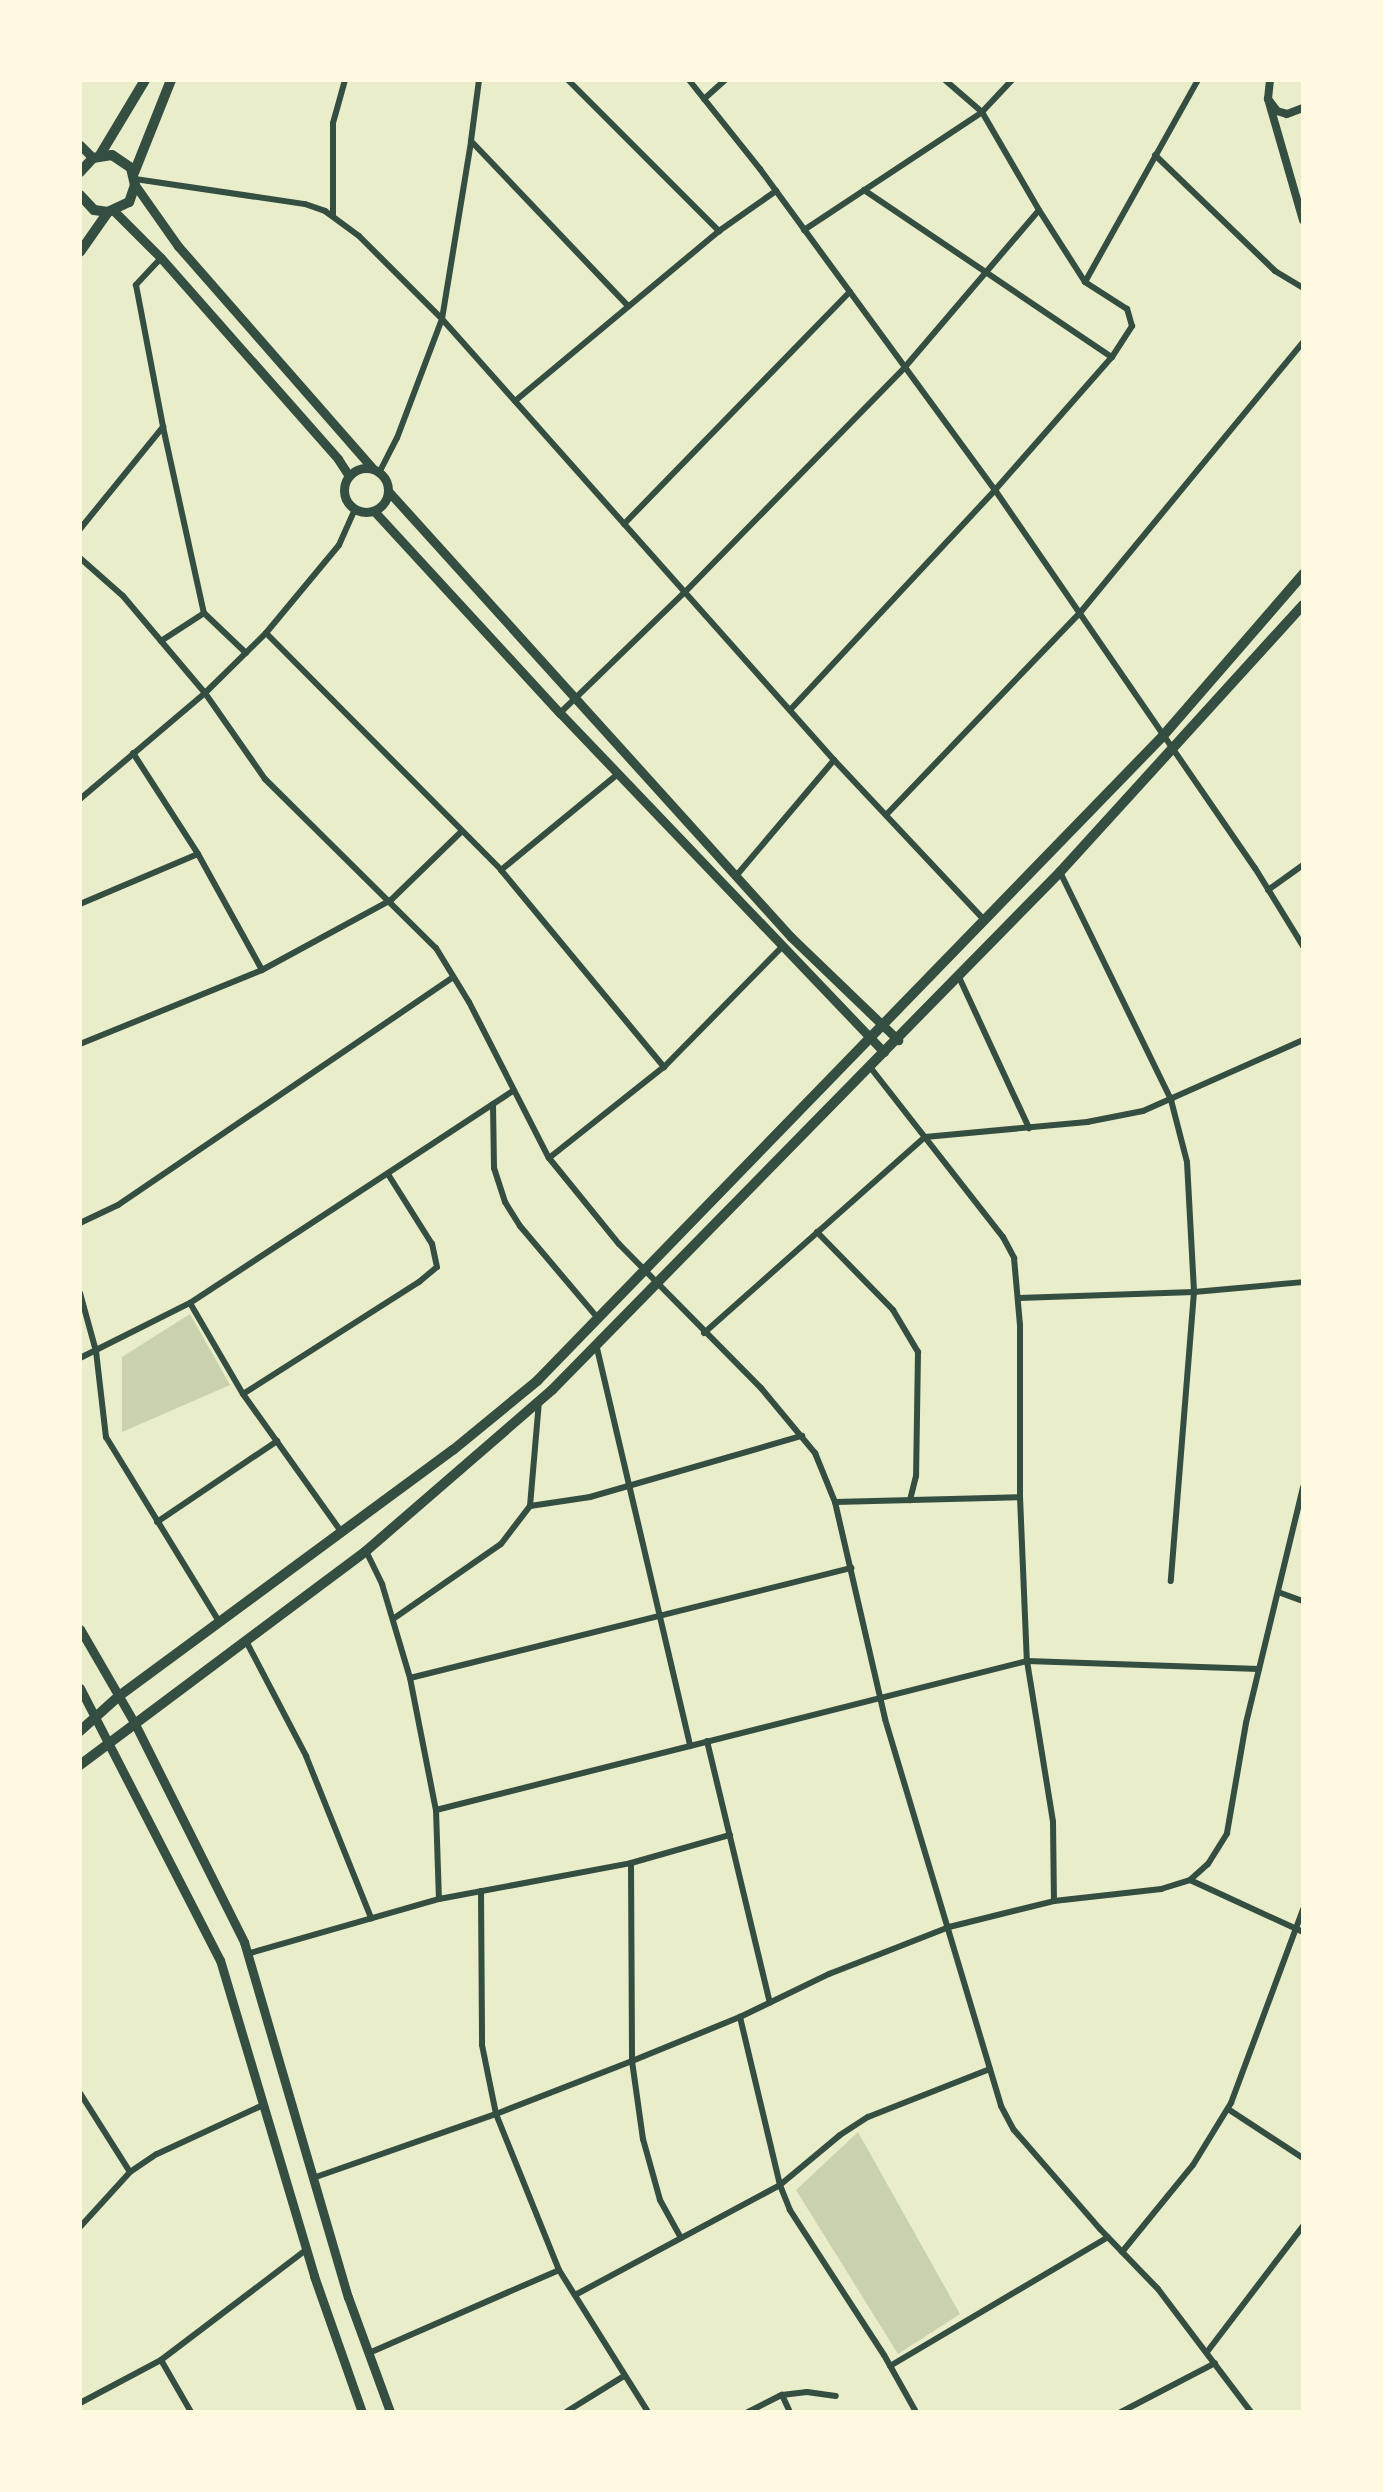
<!DOCTYPE html>
<html>
<head>
<meta charset="utf-8">
<style>
	body { margin:0 }
	#map { position:relative; width:1383px; height:2492px; overflow:hidden; background:#e9edc9; font-family:"Open Sans",sans-serif }
	div>[style] { position:absolute }
	[style*='--x'] { left:calc(var(--x)*1px); top:calc(var(--y)*1px); width:calc(var(--w)*1px); rotate:calc(var(--a)*1deg) }
	.green>* { inset:0; background:#cad2ad }
	.minor>* { height:6px; margin:-3px; padding:0 3px; transform-origin:3px; border-radius:3px; background:#344e41 }
	.tertiary>* { height:8px; margin:-4px; padding:0 4px; transform-origin:4px; border-radius:4px; background:#344e41 }
	.secondary>* { height:9px; margin:-4.5px; padding:0 4.5px; transform-origin:4.5px; border-radius:4.5px; background:#344e41 }
	.secondary>.ring { margin:-4.5px; padding:0; box-sizing:content-box; background:none; border:9px solid #344e41; border-radius:50% }
	.primary>* { height:10px; margin:-5px; padding:0 5px; transform-origin:5px; border-radius:5px; background:#344e41 }
	span { translate:-50% -50%; white-space:nowrap; text-align:center; line-height:1.15; -webkit-text-stroke:6px #fefae0; paint-order:stroke }
	.frame { position:absolute; inset:0; border:82px solid #fefae0; pointer-events:none }
</style>
</head>
<body>
<div id="map">
	<div class="green">
		<i style="clip-path:polygon(190px 1314px,230px 1385px,122px 1432px,122px 1357px)"></i>
		<i style="clip-path:polygon(858px 2132px,960px 2314px,898px 2354px,796px 2190px)"></i>
	</div>
	<div class="minor">
		<i style="--x:479;--y:80;--w:62;--a:97.5"></i>
		<i style="--x:471;--y:141;--w:228;--a:46.4"></i>
		<i style="--x:568;--y:80;--w:214;--a:45"></i>
		<i style="--x:689;--y:80;--w:114;--a:51.4"></i>
		<i style="--x:760;--y:169;--w:398;--a:53.8"></i>
		<i style="--x:995;--y:490;--w:459;--a:55.5"></i>
		<i style="--x:1255;--y:868;--w:92;--a:58.4"></i>
		<i style="--x:704;--y:99;--w:28;--a:-42"></i>
		<i style="--x:1155;--y:155;--w:167;--a:44"></i>
		<i style="--x:1275;--y:271;--w:33;--a:31"></i>
		<i style="--x:135;--y:179;--w:172;--a:8.4"></i>
		<i style="--x:305;--y:204;--w:21;--a:19"></i>
		<i style="--x:325;--y:211;--w:42;--a:36.3"></i>
		<i style="--x:359;--y:236;--w:117;--a:45"></i>
		<i style="--x:442;--y:319;--w:590;--a:48.37"></i>
		<i style="--x:834;--y:760;--w:219;--a:46.8"></i>
		<i style="--x:864;--y:190;--w:299;--a:34"></i>
		<i style="--x:333;--y:216;--w:93;--a:-90"></i>
		<i style="--x:333;--y:123;--w:45;--a:-74.4"></i>
		<i style="--x:804;--y:230;--w:214;--a:-33.5"></i>
		<i style="--x:982;--y:112;--w:44;--a:-46.8"></i>
		<i style="--x:161;--y:258;--w:37;--a:133"></i>
		<i style="--x:136;--y:285;--w:145;--a:79.2"></i>
		<i style="--x:163;--y:427;--w:190;--a:77.6"></i>
		<i style="--x:204;--y:613;--w:58;--a:43.6"></i>
		<i style="--x:1085;--y:282;--w:231;--a:-60.8"></i>
		<i style="--x:515;--y:401;--w:266;--a:-39.8"></i>
		<i style="--x:719;--y:231;--w:70;--a:-35.1"></i>
		<i style="--x:380;--y:471;--w:37;--a:-63"></i>
		<i style="--x:397;--y:438;--w:127;--a:-69.3"></i>
		<i style="--x:442;--y:319;--w:180;--a:-80.7"></i>
		<i style="--x:624;--y:524;--w:324;--a:-45.8"></i>
		<i style="--x:80;--y:529;--w:132;--a:-50.9"></i>
		<i style="--x:80;--y:558;--w:57;--a:41.5"></i>
		<i style="--x:123;--y:596;--w:127;--a:49.8"></i>
		<i style="--x:205;--y:693;--w:105;--a:55.1"></i>
		<i style="--x:265;--y:779;--w:240;--a:44.7"></i>
		<i style="--x:436;--y:948;--w:63;--a:58.6"></i>
		<i style="--x:469;--y:1002;--w:175;--a:62.9"></i>
		<i style="--x:549;--y:1158;--w:111;--a:50.9"></i>
		<i style="--x:619;--y:1244;--w:202;--a:45.4"></i>
		<i style="--x:761;--y:1388;--w:85;--a:50.3"></i>
		<i style="--x:815;--y:1453;--w:53;--a:67.8"></i>
		<i style="--x:835;--y:1502;--w:223;--a:77"></i>
		<i style="--x:885;--y:1719;--w:404;--a:73.3"></i>
		<i style="--x:1001;--y:2106;--w:27;--a:62"></i>
		<i style="--x:1014;--y:2130;--w:131;--a:49"></i>
		<i style="--x:1100;--y:2229;--w:83;--a:46"></i>
		<i style="--x:1158;--y:2289;--w:154;--a:52.9"></i>
		<i style="--x:266;--y:633;--w:334;--a:45.2"></i>
		<i style="--x:501;--y:870;--w:256;--a:50.4"></i>
		<i style="--x:161;--y:641;--w:51;--a:-33.1"></i>
		<i style="--x:790;--y:710;--w:301;--a:-47"></i>
		<i style="--x:995;--y:490;--w:177;--a:-48.7"></i>
		<i style="--x:1112;--y:357;--w:37;--a:-57"></i>
		<i style="--x:1132;--y:326;--w:18;--a:-106"></i>
		<i style="--x:1127;--y:309;--w:50;--a:-147.3"></i>
		<i style="--x:1085;--y:282;--w:85;--a:-122.6"></i>
		<i style="--x:560;--y:713;--w:174;--a:-44.1"></i>
		<i style="--x:685;--y:592;--w:315;--a:-45.6"></i>
		<i style="--x:905;--y:367;--w:206;--a:-49.5"></i>
		<i style="--x:1039;--y:210;--w:113;--a:-120.2"></i>
		<i style="--x:982;--y:112;--w:49;--a:-139.1"></i>
		<i style="--x:133;--y:753;--w:120;--a:57.2"></i>
		<i style="--x:198;--y:854;--w:132;--a:61.1"></i>
		<i style="--x:80;--y:799;--w:164;--a:-40.3"></i>
		<i style="--x:205;--y:693;--w:86;--a:-44.5"></i>
		<i style="--x:266;--y:633;--w:114;--a:-50.3"></i>
		<i style="--x:339;--y:545;--w:39;--a:-66"></i>
		<i style="--x:886;--y:815;--w:279;--a:-46.2"></i>
		<i style="--x:1079;--y:614;--w:352;--a:-50.5"></i>
		<i style="--x:501;--y:870;--w:151;--a:-39.4"></i>
		<i style="--x:1060;--y:872;--w:254;--a:64"></i>
		<i style="--x:1171;--y:1100;--w:64;--a:75.5"></i>
		<i style="--x:1187;--y:1162;--w:130;--a:86.9"></i>
		<i style="--x:1194;--y:1292;--w:290;--a:94.6"></i>
		<i style="--x:736;--y:876;--w:152;--a:-49.8"></i>
		<i style="--x:1268;--y:890;--w:43;--a:-35.5"></i>
		<i style="--x:80;--y:904;--w:128;--a:-23"></i>
		<i style="--x:958;--y:975;--w:169;--a:65.1"></i>
		<i style="--x:80;--y:1044;--w:196;--a:-22.1"></i>
		<i style="--x:262;--y:970;--w:147;--a:-28.5"></i>
		<i style="--x:391;--y:900;--w:99;--a:-44.2"></i>
		<i style="--x:870;--y:1067;--w:216;--a:52"></i>
		<i style="--x:1003;--y:1237;--w:24;--a:62"></i>
		<i style="--x:1014;--y:1258;--w:67;--a:84.9"></i>
		<i style="--x:1020;--y:1325;--w:172;--a:90"></i>
		<i style="--x:1020;--y:1497;--w:164;--a:87.6"></i>
		<i style="--x:1027;--y:1661;--w:163;--a:80.8"></i>
		<i style="--x:1053;--y:1822;--w:79;--a:89.3"></i>
		<i style="--x:493;--y:1104;--w:64;--a:89.1"></i>
		<i style="--x:494;--y:1168;--w:36;--a:72"></i>
		<i style="--x:505;--y:1202;--w:28;--a:58"></i>
		<i style="--x:520;--y:1226;--w:119;--a:49.8"></i>
		<i style="--x:549;--y:1158;--w:147;--a:-38.4"></i>
		<i style="--x:664;--y:1067;--w:168;--a:-45.5"></i>
		<i style="--x:80;--y:1223;--w:42;--a:-25.3"></i>
		<i style="--x:118;--y:1205;--w:405;--a:-34.2"></i>
		<i style="--x:817;--y:1232;--w:109;--a:45.7"></i>
		<i style="--x:893;--y:1310;--w:49;--a:59.2"></i>
		<i style="--x:918;--y:1352;--w:124;--a:90.9"></i>
		<i style="--x:916;--y:1476;--w:25;--a:104"></i>
		<i style="--x:80;--y:1293;--w:60;--a:74.6"></i>
		<i style="--x:96;--y:1351;--w:87;--a:83.4"></i>
		<i style="--x:106;--y:1437;--w:215;--a:58.5"></i>
		<i style="--x:1019;--y:1298;--w:175;--a:-2"></i>
		<i style="--x:1194;--y:1292;--w:109;--a:-5.2"></i>
		<i style="--x:190;--y:1303;--w:105;--a:59.8"></i>
		<i style="--x:243;--y:1394;--w:167;--a:54.5"></i>
		<i style="--x:704;--y:1333;--w:295;--a:-41.6"></i>
		<i style="--x:925;--y:1137;--w:163;--a:-5.3"></i>
		<i style="--x:1087;--y:1122;--w:57;--a:-11.1"></i>
		<i style="--x:1143;--y:1111;--w:175;--a:-23.9"></i>
		<i style="--x:596;--y:1344;--w:413;--a:76.8"></i>
		<i style="--x:80;--y:1358;--w:123;--a:-26.6"></i>
		<i style="--x:190;--y:1303;--w:386;--a:-33.3"></i>
		<i style="--x:243;--y:1394;--w:209;--a:-32.5"></i>
		<i style="--x:419;--y:1282;--w:23;--a:-40"></i>
		<i style="--x:437;--y:1267;--w:24;--a:-102"></i>
		<i style="--x:432;--y:1244;--w:83;--a:-122.2"></i>
		<i style="--x:835;--y:1502;--w:185;--a:-1.5"></i>
		<i style="--x:530;--y:1506;--w:61;--a:-8.5"></i>
		<i style="--x:590;--y:1497;--w:221;--a:-16.1"></i>
		<i style="--x:157;--y:1522;--w:145;--a:-34"></i>
		<i style="--x:366;--y:1551;--w:37;--a:64"></i>
		<i style="--x:382;--y:1584;--w:98;--a:73.4"></i>
		<i style="--x:410;--y:1678;--w:135;--a:78.9"></i>
		<i style="--x:436;--y:1810;--w:89;--a:88.1"></i>
		<i style="--x:1278;--y:1592;--w:27;--a:20"></i>
		<i style="--x:393;--y:1619;--w:131;--a:-34.8"></i>
		<i style="--x:501;--y:1544;--w:48;--a:-52.7"></i>
		<i style="--x:530;--y:1506;--w:105;--a:-85.1"></i>
		<i style="--x:246;--y:1641;--w:130;--a:62.4"></i>
		<i style="--x:306;--y:1756;--w:175;--a:68.1"></i>
		<i style="--x:410;--y:1678;--w:455;--a:-14"></i>
		<i style="--x:707;--y:1741;--w:269;--a:76.5"></i>
		<i style="--x:436;--y:1810;--w:609;--a:-14.15"></i>
		<i style="--x:1027;--y:1661;--w:232;--a:2"></i>
		<i style="--x:631;--y:1863;--w:198;--a:89.7"></i>
		<i style="--x:632;--y:2061;--w:79;--a:82"></i>
		<i style="--x:643;--y:2139;--w:63;--a:74.4"></i>
		<i style="--x:660;--y:2200;--w:43;--a:61.1"></i>
		<i style="--x:1190;--y:1880;--w:124;--a:24.7"></i>
		<i style="--x:481;--y:1891;--w:154;--a:89.6"></i>
		<i style="--x:482;--y:2045;--w:70;--a:78.5"></i>
		<i style="--x:496;--y:2114;--w:168;--a:68"></i>
		<i style="--x:559;--y:2270;--w:168;--a:57.9"></i>
		<i style="--x:247;--y:1954;--w:200;--a:-16"></i>
		<i style="--x:439;--y:1899;--w:195;--a:-10.6"></i>
		<i style="--x:631;--y:1863;--w:103;--a:-15.8"></i>
		<i style="--x:80;--y:2093;--w:93;--a:57.7"></i>
		<i style="--x:1228;--y:2109;--w:90;--a:33.2"></i>
		<i style="--x:313;--y:2178;--w:194;--a:-19.3"></i>
		<i style="--x:496;--y:2114;--w:146;--a:-21.3"></i>
		<i style="--x:632;--y:2061;--w:117;--a:-22.2"></i>
		<i style="--x:740;--y:2017;--w:99;--a:-25.8"></i>
		<i style="--x:829;--y:1974;--w:129;--a:-21.4"></i>
		<i style="--x:949;--y:1927;--w:108;--a:-13.9"></i>
		<i style="--x:1054;--y:1901;--w:108;--a:-6.4"></i>
		<i style="--x:1161;--y:1889;--w:30;--a:-17"></i>
		<i style="--x:1190;--y:1880;--w:24;--a:-42"></i>
		<i style="--x:1208;--y:1864;--w:36;--a:-58"></i>
		<i style="--x:1227;--y:1833;--w:112;--a:-80.2"></i>
		<i style="--x:1246;--y:1723;--w:243;--a:-76.4"></i>
		<i style="--x:80;--y:2227;--w:74;--a:-47.7"></i>
		<i style="--x:130;--y:2172;--w:32;--a:-34"></i>
		<i style="--x:157;--y:2154;--w:117;--a:-24.8"></i>
		<i style="--x:1122;--y:2252;--w:112;--a:-50.8"></i>
		<i style="--x:1193;--y:2165;--w:73;--a:-58.5"></i>
		<i style="--x:1231;--y:2103;--w:207;--a:-69.6"></i>
		<i style="--x:575;--y:2295;--w:233;--a:-28.2"></i>
		<i style="--x:780;--y:2185;--w:173;--a:-103.4"></i>
		<i style="--x:1207;--y:2352;--w:158;--a:-52.7"></i>
		<i style="--x:369;--y:2353;--w:207;--a:-23.6"></i>
		<i style="--x:161;--y:2360;--w:60;--a:60"></i>
		<i style="--x:890;--y:2366;--w:253;--a:-30.6"></i>
		<i style="--x:782;--y:2395;--w:19;--a:65"></i>
		<i style="--x:80;--y:2403;--w:92;--a:-28"></i>
		<i style="--x:161;--y:2360;--w:182;--a:-37.2"></i>
		<i style="--x:566;--y:2412;--w:68;--a:-31.8"></i>
		<i style="--x:748;--y:2412;--w:38;--a:-27"></i>
		<i style="--x:782;--y:2395;--w:25;--a:-7"></i>
		<i style="--x:807;--y:2392;--w:29;--a:8"></i>
		<i style="--x:916;--y:2412;--w:65;--a:-119.3"></i>
		<i style="--x:884;--y:2355;--w:173;--a:-123"></i>
		<i style="--x:790;--y:2210;--w:27;--a:-112"></i>
		<i style="--x:780;--y:2185;--w:78;--a:-39.8"></i>
		<i style="--x:840;--y:2135;--w:33;--a:-33"></i>
		<i style="--x:868;--y:2117;--w:131;--a:-21.5"></i>
		<i style="--x:1121;--y:2412;--w:106;--a:-27.5"></i>
	</div>
	<div class="tertiary">
		<i style="--x:1270;--y:80;--w:19;--a:96"></i>
		<i style="--x:1268;--y:99;--w:15;--a:53"></i>
		<i style="--x:1277;--y:111;--w:10;--a:17"></i>
		<i style="--x:1287;--y:114;--w:17;--a:-21"></i>
		<i style="--x:1268;--y:99;--w:126;--a:73.9"></i>
	</div>
	<div class="secondary">
		<i style="--x:80;--y:145;--w:18;--a:45"></i>
		<i style="--x:135;--y:185;--w:75;--a:54.8"></i>
		<i style="--x:178;--y:246;--w:296;--a:48.8"></i>
		<i style="--x:114;--y:211;--w:66;--a:45"></i>
		<i style="--x:161;--y:258;--w:268;--a:48.6"></i>
		<i style="--x:338;--y:459;--w:20;--a:57"></i>
		<i class="ring" style="left:344px;top:468px;width:35px;height:35px"></i>
		<i style="--x:389;--y:492;--w:600;--a:47.91"></i>
		<i style="--x:791;--y:937;--w:149;--a:43.9"></i>
		<i style="--x:374;--y:511;--w:275;--a:47.4"></i>
		<i style="--x:560;--y:713;--w:469;--a:46.3"></i>
		<i style="--x:80;--y:1629;--w:108;--a:59.9"></i>
		<i style="--x:134;--y:1722;--w:246;--a:63.4"></i>
		<i style="--x:244;--y:1942;--w:370;--a:73.7"></i>
		<i style="--x:348;--y:2297;--w:122;--a:69.9"></i>
		<i style="--x:80;--y:1688;--w:306;--a:62.8"></i>
		<i style="--x:220;--y:1960;--w:330;--a:73.4"></i>
		<i style="--x:314;--y:2276;--w:144;--a:70.6"></i>
	</div>
	<div class="primary">
		<i style="--x:100;--y:155;--w:87;--a:-59"></i>
		<i style="--x:80;--y:172;--w:19;--a:-47"></i>
		<i style="--x:93;--y:158;--w:19;--a:-9"></i>
		<i style="--x:112;--y:155;--w:23;--a:34"></i>
		<i style="--x:131;--y:168;--w:17;--a:77"></i>
		<i style="--x:135;--y:185;--w:18;--a:109"></i>
		<i style="--x:129;--y:202;--w:23;--a:155"></i>
		<i style="--x:108;--y:212;--w:14;--a:-172"></i>
		<i style="--x:94;--y:210;--w:21;--a:-133"></i>
		<i style="--x:134;--y:173;--w:100;--a:-68.3"></i>
		<i style="--x:80;--y:252;--w:49;--a:-55"></i>
		<i style="--x:80;--y:1731;--w:52;--a:-41.9"></i>
		<i style="--x:119;--y:1696;--w:415;--a:-36.4"></i>
		<i style="--x:453;--y:1450;--w:109;--a:-39.4"></i>
		<i style="--x:537;--y:1381;--w:897;--a:-45.86"></i>
		<i style="--x:1162;--y:737;--w:216;--a:-49.1"></i>
		<i style="--x:80;--y:1765;--w:357;--a:-36.8"></i>
		<i style="--x:366;--y:1551;--w:246;--a:-40.9"></i>
		<i style="--x:552;--y:1390;--w:726;--a:-45.56"></i>
		<i style="--x:1060;--y:872;--w:361;--a:-47.7"></i>
	</div>
	<div class="frame"></div>
</div>
</body>
</html>
